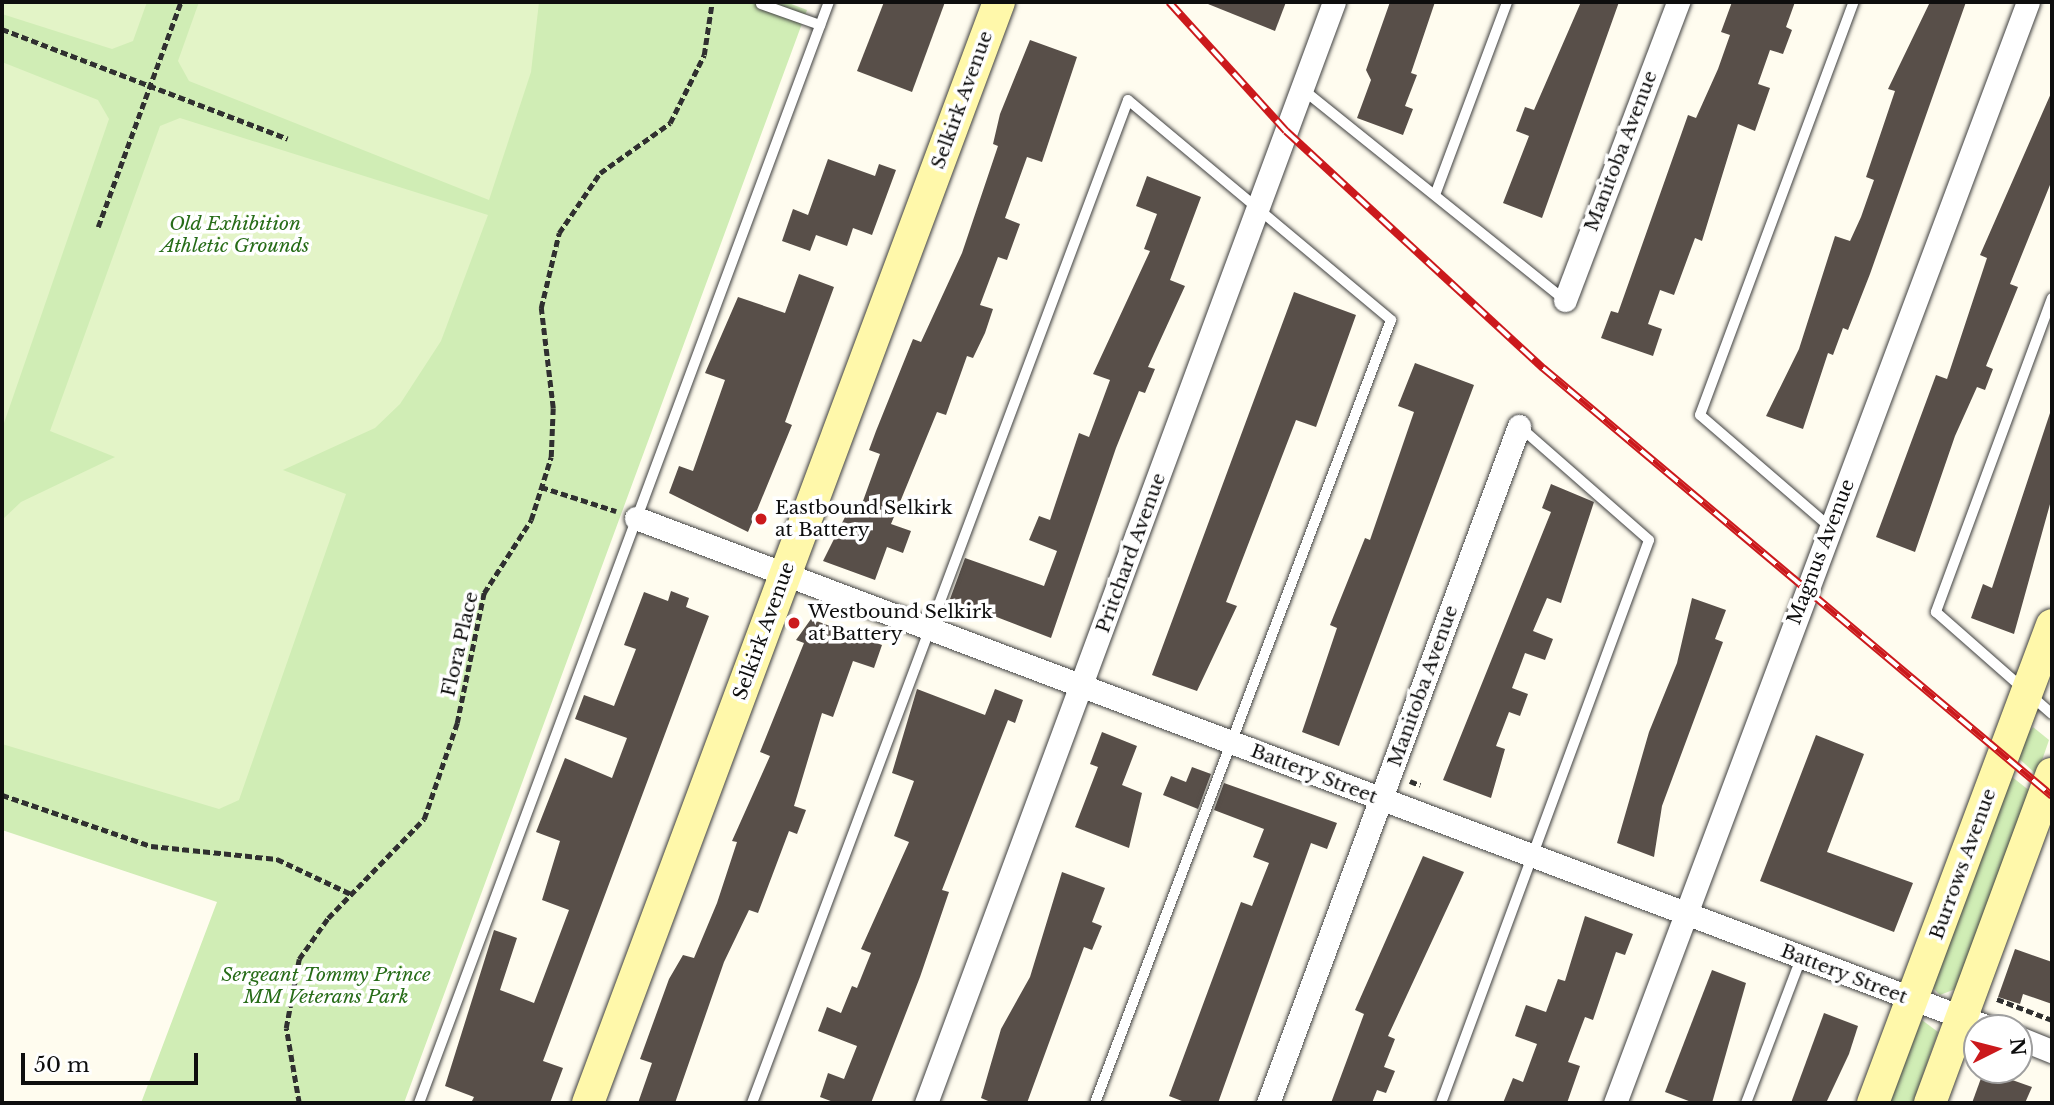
<!DOCTYPE html>
<html>
<head>
<meta charset="utf-8">
<style>
	body { margin:0 }
	#map { position:relative; width:2054px; height:1105px; overflow:hidden; background:#fffcef; font-family:"Libre Baskerville",serif }
	div>[style] { position:absolute }
	[style*='--x'] { left:calc(var(--x)*1px); top:calc(var(--y)*1px); width:calc(var(--w)*1px); rotate:calc(var(--a)*1deg) }
	.green>* { inset:0; background:#d0edb5 }
	.pitch>* { inset:0; background:#e3f4c7 }
	.building>* { inset:0; background:#584f49 }
	.path>* { height:4.5px; margin-top:-2.25px; transform-origin:0; background:repeating-linear-gradient(90deg,#303030 0 7px,transparent 0 10.5px) }
	.roads { filter:drop-shadow(0 0 2px #414141) drop-shadow(0 0 2px #414141) }
	.lane>* { height:10px; margin:-5px; padding:0 5px; transform-origin:5px; border-radius:5px; background:#fff }
	.street>* { height:23px; margin:-11.5px; padding:0 11.5px; transform-origin:11.5px; border-radius:11.5px; background:#fff }
	.secondary>* { height:32px; margin:-16px; padding:0 16px; transform-origin:16px; border-radius:16px; background:#fff8aa }
	.rail>* { height:8px; margin-top:-4px; transform-origin:0; background:repeating-linear-gradient(90deg,#fff 0 16px,#cb191c 0 32px); box-sizing:border-box; border-block:2px solid #cb191c }
	.dots>* { width:19px; height:19px; translate:-50% -50%; box-sizing:border-box; border:4px solid #fff; border-radius:50% }
	span { translate:-50% -50%; white-space:nowrap; text-align:center; line-height:1.15; -webkit-text-stroke:7px #fff; paint-order:stroke }
	.street-label { font-size:19px; color:#0e0e0e }
	.park-label { font-size:19px; color:#276c18; font-style:italic }
	.poi-label { font-size:19px; color:#0e0e0e }
	.left { translate:0 -50%; text-align:left }
	.frame { position:absolute; inset:0; border:4px solid #0e0e0e; pointer-events:none }
	.north { position:absolute; left:1963px; top:1014px; width:70px; height:70px; box-sizing:border-box; background:#fff; border:2px solid #9f9f9f; border-radius:50%; rotate:84deg; font-size:19px; font-weight:700; line-height:28px; text-align:center; color:#0e0e0e }
	.north::after { content:''; display:block; margin:auto; width:24px; height:32px; background:#cb191c; clip-path:polygon(50% 0,100% 100%,50% 72%,0 100%) }
	.scale { position:absolute; left:21px; top:1053px; width:177px; height:32px; box-sizing:border-box; border:4px solid #0e0e0e; border-top:0; padding-left:9px; font-size:21px; line-height:24px; white-space:nowrap; color:#0e0e0e; -webkit-text-stroke:5px #fff; paint-order:stroke }
</style>
</head>
<body>
<div id="map">
	<div class="green">
		<i style="clip-path:polygon(2px 2px,786px 2px,807px 10px,404px 1103px,141px 1103px,217px 902px,2px 830px)"></i>
		<i style="clip-path:polygon(2033px 727px,2049px 740px,2037px 775px,2014px 754px)"></i>
		<i style="clip-path:polygon(2007px 773px,2030px 791px,1958px 988px,1940px 995px,1931px 986px)"></i>
		<i style="clip-path:polygon(1922px 1020px,1938px 1032px,1913px 1103px,1885px 1103px)"></i>
	</div>
	<div class="pitch">
		<i style="clip-path:polygon(2px 2px,147px 2px,133px 41px,112px 49px,2px 14px)"></i>
		<i style="clip-path:polygon(199px 2px,539px 2px,531px 72px,489px 200px,189px 81px,178px 61px)"></i>
		<i style="clip-path:polygon(2px 62px,98px 100px,109px 119px,3px 426px)"></i>
		<i style="clip-path:polygon(180px 118px,488px 215px,441px 341px,400px 404px,375px 428px,283px 470px,346px 494px,239px 800px,219px 809px,2px 744px,2px 520px,21px 502px,115px 457px,50px 431px,160px 126px)"></i>
	</div>
	<div class="building">
		<i style="clip-path:polygon(884px 2px,945px 2px,912px 92px,857px 71px)"></i>
		<i style="clip-path:polygon(1203px 2px,1286px 2px,1275px 31px)"></i>
		<i style="clip-path:polygon(1390px 2px,1435px 2px,1411px 73px,1417px 75px,1405px 106px,1413px 109px,1403px 135px,1357px 118px,1371px 80px,1366px 70px)"></i>
		<i style="clip-path:polygon(1581px 2px,1619px 2px,1542px 218px,1503px 203px,1529px 136px,1516px 131px,1525px 107px,1534px 110px)"></i>
		<i style="clip-path:polygon(1732px 2px,1795px 2px,1786px 27px,1792px 30px,1783px 54px,1770px 50px,1758px 84px,1770px 88px,1755px 131px,1738px 124px,1702px 241px,1695px 238px,1674px 295px,1660px 290px,1648px 324px,1662px 329px,1653px 356px,1601px 338px,1611px 311px,1618px 313px,1688px 115px,1696px 118px,1718px 69px,1730px 35px,1721px 32px)"></i>
		<i style="clip-path:polygon(1930px 2px,1966px 2px,1870px 274px,1848px 330px,1843px 328px,1833px 355px,1828px 353px,1803px 429px,1766px 416px,1799px 349px,1835px 236px,1850px 241px,1861px 217px,1874px 180px,1866px 177px,1895px 91px,1888px 89px)"></i>
		<i style="clip-path:polygon(1030px 40px,1077px 57px,1042px 162px,1027px 157px,1005px 218px,1020px 224px,1007px 260px,998px 257px,980px 305px,993px 309px,985px 333px,973px 358px,967px 356px,946px 415px,937px 412px,891px 524px,911px 531px,903px 553px,887px 547px,875px 580px,823px 561px,849px 509px,859px 512px,880px 454px,869px 450px,876px 431px,913px 339px,921px 342px,962px 253px,998px 146px,993px 144px,1000px 114px)"></i>
		<i style="clip-path:polygon(2052px 91px,2052px 180px,2010px 284px,2018px 287px,1986px 366px,1993px 369px,1985px 390px,1977px 387px,1955px 436px,1915px 552px,1876px 537px,1936px 375px,1947px 379px,1987px 258px,1980px 255px)"></i>
		<i style="clip-path:polygon(828px 159px,875px 176px,879px 164px,896px 170px,872px 235px,853px 228px,847px 246px,816px 235px,810px 251px,782px 241px,793px 209px,808px 215px)"></i>
		<i style="clip-path:polygon(1147px 176px,1201px 197px,1170px 280px,1185px 286px,1148px 367px,1155px 369px,1145px 393px,1139px 391px,1116px 448px,1051px 638px,950px 599px,965px 558px,1044px 586px,1057px 551px,1029px 540px,1039px 516px,1050px 520px,1079px 433px,1089px 437px,1110px 380px,1093px 374px,1150px 251px,1144px 249px,1157px 214px,1136px 206px)"></i>
		<i style="clip-path:polygon(799px 274px,834px 287px,785px 422px,792px 425px,748px 532px,669px 493px,679px 466px,693px 471px,725px 380px,705px 373px,738px 297px,785px 313px)"></i>
		<i style="clip-path:polygon(1294px 292px,1356px 315px,1316px 427px,1296px 420px,1226px 602px,1237px 606px,1197px 691px,1152px 675px)"></i>
		<i style="clip-path:polygon(1415px 363px,1474px 385px,1339px 746px,1302px 732px,1337px 628px,1330px 625px,1365px 538px,1370px 540px,1414px 412px,1398px 406px)"></i>
		<i style="clip-path:polygon(2050px 413px,2052px 497px,2014px 634px,1971px 618px,1983px 584px,1992px 588px)"></i>
		<i style="clip-path:polygon(1551px 484px,1594px 502px,1561px 603px,1547px 598px,1533px 631px,1553px 639px,1545px 660px,1525px 653px,1512px 688px,1528px 694px,1520px 716px,1509px 712px,1496px 746px,1505px 749px,1491px 798px,1443px 780px,1551px 512px,1542px 508px)"></i>
		<i style="clip-path:polygon(671px 591px,689px 598px,686px 607px,709px 616px,543px 1061px,563px 1068px,550px 1103px,471px 1103px,474px 1097px,445px 1086px,494px 930px,517px 938px,500px 990px,534px 1003px,569px 910px,542px 900px,560px 841px,536px 832px,565px 758px,612px 778px,627px 738px,575px 719px,584px 695px,614px 706px,636px 649px,624px 645px,644px 592px,668px 601px)"></i>
		<i style="clip-path:polygon(1692px 598px,1726px 610px,1715px 639px,1723px 642px,1662px 806px,1654px 857px,1617px 843px,1649px 732px,1677px 663px)"></i>
		<i style="clip-path:polygon(811px 619px,882px 645px,874px 668px,853px 661px,833px 717px,822px 713px,794px 806px,806px 810px,797px 834px,789px 831px,758px 913px,749px 910px,724px 962px,675px 1103px,638px 1103px,652px 1063px,640px 1059px,669px 979px,683px 955px,694px 958px,717px 903px,737px 842px,732px 841px,770px 756px,760px 752px,804px 643px,796px 640px)"></i>
		<i style="clip-path:polygon(917px 689px,985px 715px,995px 689px,1023px 700px,1015px 723px,1008px 720px,942px 890px,949px 892px,920px 977px,871px 1103px,836px 1103px,820px 1097px,828px 1073px,844px 1079px,857px 1046px,818px 1031px,827px 1007px,841px 1013px,852px 986px,857px 988px,871px 953px,861px 949px,909px 842px,894px 836px,914px 781px,892px 773px)"></i>
		<i style="clip-path:polygon(1102px 732px,1137px 746px,1122px 785px,1142px 793px,1129px 848px,1075px 827px,1098px 767px,1090px 764px)"></i>
		<i style="clip-path:polygon(1816px 735px,1864px 754px,1827px 852px,1913px 883px,1894px 932px,1760px 881px)"></i>
		<i style="clip-path:polygon(1192px 767px,1211px 774px,1198px 809px,1163px 795px,1171px 776px,1186px 782px)"></i>
		<i style="clip-path:polygon(1224px 783px,1337px 823px,1327px 849px,1311px 843px,1218px 1103px,1187px 1103px,1169px 1096px,1241px 902px,1252px 906px,1269px 863px,1253px 857px,1264px 829px,1214px 810px)"></i>
		<i style="clip-path:polygon(1423px 856px,1464px 872px,1388px 1036px,1395px 1039px,1384px 1067px,1395px 1071px,1386px 1093px,1377px 1090px,1372px 1103px,1331px 1103px,1364px 1014px,1355px 1010px)"></i>
		<i style="clip-path:polygon(1062px 872px,1105px 888px,1092px 922px,1102px 926px,1092px 950px,1084px 947px,1027px 1103px,993px 1103px,981px 1098px,1001px 1029px,1030px 977px)"></i>
		<i style="clip-path:polygon(1585px 916px,1633px 934px,1625px 955px,1616px 952px,1593px 1020px,1585px 1017px,1568px 1062px,1580px 1066px,1567px 1103px,1503px 1103px,1513px 1078px,1523px 1082px,1537px 1044px,1515px 1036px,1526px 1005px,1546px 1012px,1558px 979px,1565px 981px)"></i>
		<i style="clip-path:polygon(2015px 949px,2052px 962px,2052px 1004px,2023px 994px,2020px 1004px,1998px 997px)"></i>
		<i style="clip-path:polygon(1712px 970px,1746px 983px,1712px 1103px,1694px 1103px,1665px 1092px)"></i>
		<i style="clip-path:polygon(1824px 1013px,1858px 1026px,1849px 1054px,1826px 1103px,1791px 1103px)"></i>
		<i style="clip-path:polygon(1984px 1070px,2032px 1087px,2025px 1103px,1972px 1103px)"></i>
	</div>
	<div class="path">
		<i style="--x:2;--y:29;--w:306;--a:21"></i>
		<i style="--x:98;--y:227;--w:240;--a:-69.8"></i>
		<i style="--x:541;--y:487;--w:79;--a:17.7"></i>
		<i style="--x:1410;--y:781;--w:11;--a:22"></i>
		<i style="--x:2;--y:795;--w:157;--a:18.9"></i>
		<i style="--x:151;--y:846;--w:127;--a:5.9"></i>
		<i style="--x:277;--y:859;--w:84;--a:25.3"></i>
		<i style="--x:1997;--y:999;--w:59;--a:20.9"></i>
		<i style="--x:299;--y:1103;--w:76;--a:-99.8"></i>
		<i style="--x:286;--y:1028;--w:70;--a:-79.3"></i>
		<i style="--x:299;--y:959;--w:50;--a:-54.7"></i>
		<i style="--x:328;--y:918;--w:138;--a:-45.9"></i>
		<i style="--x:424;--y:819;--w:102;--a:-71"></i>
		<i style="--x:457;--y:723;--w:133;--a:-78.3"></i>
		<i style="--x:484;--y:593;--w:87;--a:-57.2"></i>
		<i style="--x:531;--y:520;--w:66;--a:-72.4"></i>
		<i style="--x:551;--y:457;--w:49;--a:-87.7"></i>
		<i style="--x:553;--y:408;--w:101;--a:-96.8"></i>
		<i style="--x:541;--y:308;--w:77;--a:-76.5"></i>
		<i style="--x:559;--y:233;--w:73;--a:-55.7"></i>
		<i style="--x:600;--y:173;--w:86;--a:-35.5"></i>
		<i style="--x:670;--y:123;--w:76;--a:-63.4"></i>
		<i style="--x:704;--y:55;--w:54;--a:-81.4"></i>
	</div>
	<div class="roads">
		<div class="lane">
			<i style="--x:761;--y:4;--w:63;--a:19.6"></i>
			<i style="--x:1301;--y:88;--w:339;--a:38.8"></i>
			<i style="--x:1435;--y:195;--w:206;--a:-69.5"></i>
			<i style="--x:2052;--y:298;--w:335;--a:110.3"></i>
			<i style="--x:1936;--y:612;--w:154;--a:41.3"></i>
			<i style="--x:1831;--y:528;--w:173;--a:-139.2"></i>
			<i style="--x:1700;--y:415;--w:441;--a:-69.6"></i>
			<i style="--x:419;--y:1103;--w:1175;--a:-69.58"></i>
			<i style="--x:752;--y:1103;--w:1071;--a:-69.45"></i>
			<i style="--x:1128;--y:100;--w:343;--a:39.9"></i>
			<i style="--x:1391;--y:320;--w:837;--a:110.71"></i>
			<i style="--x:1441;--y:1103;--w:600;--a:-69.72"></i>
			<i style="--x:1649;--y:540;--w:173;--a:-138.8"></i>
			<i style="--x:1746;--y:1103;--w:155;--a:-69.2"></i>
		</div>
		<div class="street">
			<i style="--x:1565;--y:300;--w:319;--a:-69.2"></i>
			<i style="--x:636;--y:518;--w:1448;--a:20.63"></i>
			<i style="--x:2019;--y:1038;--w:35;--a:22"></i>
			<i style="--x:926;--y:1103;--w:1174;--a:-69.67"></i>
			<i style="--x:1268;--y:1103;--w:722;--a:-69.66"></i>
			<i style="--x:1615;--y:1103;--w:1176;--a:-69.44"></i>
		</div>
		<div class="secondary">
			<i style="--x:588;--y:1103;--w:1175;--a:-69.53"></i>
			<i style="--x:1873;--y:1103;--w:510;--a:-69.47"></i>
			<i style="--x:1930;--y:1103;--w:351;--a:-69.7"></i>
		</div>
	</div>
	<div class="rail">
		<i style="--x:1169;--y:2;--w:174;--a:47.8"></i>
		<i style="--x:1286;--y:131;--w:350;--a:42.7"></i>
		<i style="--x:1543;--y:368;--w:665;--a:40.06"></i>
	</div>
	<div class="dots">
		<i style="left:761px;top:519px;background:#cb191c"></i>
		<i style="left:794px;top:623px;background:#cb191c"></i>
	</div>
	<div class="street-label">
		<span style="left:962px;top:100px;rotate:-70deg">Selkirk Avenue</span>
		<span style="left:1621px;top:151px;rotate:-69deg">Manitoba Avenue</span>
		<span style="left:1821px;top:552px;rotate:-69deg">Magnus Avenue</span>
		<span style="left:1131px;top:553px;rotate:-70deg">Pritchard Avenue</span>
		<span style="left:764px;top:631px;rotate:-70deg">Selkirk Avenue</span>
		<span style="left:460px;top:644px;rotate:-77deg">Flora Place</span>
		<span style="left:1423px;top:686px;rotate:-70deg">Manitoba Avenue</span>
		<span style="left:1314px;top:774px;rotate:21deg">Battery Street</span>
		<span style="left:1963px;top:864px;rotate:-70deg">Burrows Avenue</span>
		<span style="left:1844px;top:974px;rotate:21deg">Battery Street</span>
	</div>
	<div class="park-label">
		<span style="left:235px;top:235px">Old Exhibition<br>Athletic Grounds</span>
		<span style="left:326px;top:986px">Sergeant Tommy Prince<br>MM Veterans Park</span>
	</div>
	<div class="poi-label">
		<span class="left" style="left:775px;top:519px">Eastbound Selkirk<br>at Battery</span>
		<span class="left" style="left:808px;top:623px">Westbound Selkirk<br>at Battery</span>
	</div>
	<div class="frame"></div>
	<div class="north">N</div>
	<div class="scale">50 m</div>
</div>
</body>
</html>
